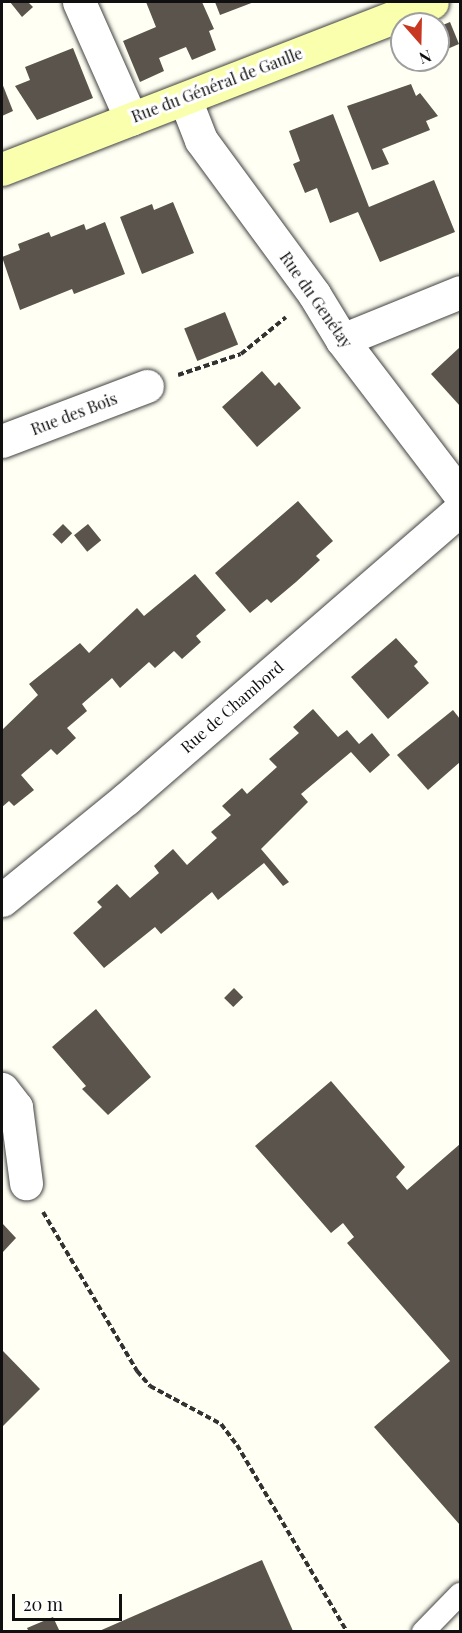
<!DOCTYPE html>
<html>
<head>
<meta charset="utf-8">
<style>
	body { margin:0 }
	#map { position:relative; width:462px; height:1633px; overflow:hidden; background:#fffff3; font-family:"Playfair Display",serif }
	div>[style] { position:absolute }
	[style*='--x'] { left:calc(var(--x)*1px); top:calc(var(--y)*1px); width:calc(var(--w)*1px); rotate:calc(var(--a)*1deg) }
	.building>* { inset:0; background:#5a544c; transform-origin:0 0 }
	.path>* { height:4px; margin-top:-2px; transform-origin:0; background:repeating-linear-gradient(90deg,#323232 0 6px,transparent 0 9px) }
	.roads { filter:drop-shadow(0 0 2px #434343) drop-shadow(0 0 2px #434343) }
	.lane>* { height:22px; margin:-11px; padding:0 11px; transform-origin:11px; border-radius:11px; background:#fff }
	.street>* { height:33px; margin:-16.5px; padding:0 16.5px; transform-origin:16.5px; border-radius:16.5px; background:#fff }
	.secondary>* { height:33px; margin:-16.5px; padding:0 16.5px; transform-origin:16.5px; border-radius:16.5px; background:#faffae }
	span { translate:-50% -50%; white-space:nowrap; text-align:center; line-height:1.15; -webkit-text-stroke:6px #fff; paint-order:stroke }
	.street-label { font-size:16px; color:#101010 }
	.frame { position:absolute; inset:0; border:3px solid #101010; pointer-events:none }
	.north { position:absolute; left:390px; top:12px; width:60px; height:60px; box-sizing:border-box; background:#fff; border:2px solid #9f9f9f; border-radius:50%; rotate:160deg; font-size:16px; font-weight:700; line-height:24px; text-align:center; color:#101010 }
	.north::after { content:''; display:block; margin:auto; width:21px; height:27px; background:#c73721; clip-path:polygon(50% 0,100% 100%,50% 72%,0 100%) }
	.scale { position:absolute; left:12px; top:1594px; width:110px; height:27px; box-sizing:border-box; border:3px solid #101010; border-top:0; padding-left:8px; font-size:18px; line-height:21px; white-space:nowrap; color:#101010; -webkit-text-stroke:4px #fff; paint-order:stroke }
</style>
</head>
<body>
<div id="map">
	<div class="building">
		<i style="clip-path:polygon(10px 2px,28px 2px,33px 7px,22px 17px)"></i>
		<i style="clip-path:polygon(146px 2px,202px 2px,214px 29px,209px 31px,216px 50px,192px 60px,186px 47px,159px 58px,164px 71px,140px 82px,123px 41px,156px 27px)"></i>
		<i style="clip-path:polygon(215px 2px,254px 2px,220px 15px)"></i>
		<i style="clip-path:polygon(450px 22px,459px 44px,438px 53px,438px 27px)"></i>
		<i style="clip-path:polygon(73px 48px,93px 98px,37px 120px,15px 86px,30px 80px,25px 67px)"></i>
		<i style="clip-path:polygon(2px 83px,13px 111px,2px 116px)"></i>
		<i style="clip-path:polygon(411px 84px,416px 96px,420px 93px,438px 116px,426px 121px,430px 130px,382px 149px,389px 164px,372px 170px,347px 106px)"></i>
		<i style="clip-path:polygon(333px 114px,369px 207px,434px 180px,455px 232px,380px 262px,358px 212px,330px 223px,317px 188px,305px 193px,293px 164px,300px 161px,289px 131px)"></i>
		<i style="clip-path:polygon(173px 202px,194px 253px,142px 274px,120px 217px,152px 204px,154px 210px)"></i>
		<i style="clip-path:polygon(105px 222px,125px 274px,74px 294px,72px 289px,20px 310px,2px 257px,20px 250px,18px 244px,49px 232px,51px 237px,84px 224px,86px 230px)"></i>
		<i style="left:225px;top:312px;width:35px;height:44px;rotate:68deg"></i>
		<i style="clip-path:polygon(460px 347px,460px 406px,431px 374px)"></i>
		<i style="clip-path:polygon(262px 371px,275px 386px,279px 382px,301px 408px,257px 447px,222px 407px)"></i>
		<i style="clip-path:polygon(298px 501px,333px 541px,316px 556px,320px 560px,296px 582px,271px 603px,267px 599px,250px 613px,215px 573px)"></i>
		<i style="left:63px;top:524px;width:13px;height:15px;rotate:45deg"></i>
		<i style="left:88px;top:524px;width:21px;height:18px;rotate:51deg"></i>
		<i style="clip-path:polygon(195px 574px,226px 610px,196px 636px,201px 642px,182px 659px,174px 651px,155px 668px,149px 662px,120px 688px,112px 678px,82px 704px,87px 711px,67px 728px,76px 738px,57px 755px,51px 749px,21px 775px,34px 790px,14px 806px,9px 801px,2px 807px,2px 730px,38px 695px,29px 684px,80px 643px,89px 653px,137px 608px,144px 616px)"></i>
		<i style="clip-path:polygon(396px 638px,418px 662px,414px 666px,429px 683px,388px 719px,351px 677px)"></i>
		<i style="clip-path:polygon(313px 709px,338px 737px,347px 730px,359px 744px,372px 733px,390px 755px,370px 773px,351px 752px,301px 794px,308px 802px,261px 849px,289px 882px,283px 886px,264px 863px,218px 900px,212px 892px,161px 934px,155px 927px,104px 968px,73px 933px,102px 907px,97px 902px,117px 884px,130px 898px,159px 873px,154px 866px,173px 849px,187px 865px,217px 838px,211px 832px,231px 815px,222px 806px,242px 788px,247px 794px,277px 767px,269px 759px,299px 733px,293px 727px)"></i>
		<i style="clip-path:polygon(453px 710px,460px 719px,460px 762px,428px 790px,397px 755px)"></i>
		<i style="left:234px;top:988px;width:13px;height:14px;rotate:45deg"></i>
		<i style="clip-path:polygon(96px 1009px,151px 1077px,108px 1115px,82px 1089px,86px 1086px,52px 1047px)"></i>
		<i style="clip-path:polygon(331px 1081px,405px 1167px,396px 1177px,407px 1190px,460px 1144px,460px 1525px,374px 1427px,450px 1361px,347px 1243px,354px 1237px,343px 1223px,331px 1233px,255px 1146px)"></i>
		<i style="clip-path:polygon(2px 1223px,16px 1238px,2px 1253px)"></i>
		<i style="clip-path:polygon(2px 1350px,40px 1389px,2px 1427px)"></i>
		<i style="clip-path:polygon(262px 1560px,293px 1631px,97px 1632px)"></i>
		<i style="clip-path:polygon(53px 1617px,60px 1632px,29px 1632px,27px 1628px)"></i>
	</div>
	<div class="path">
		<i style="--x:178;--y:375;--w:66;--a:-18.4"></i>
		<i style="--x:241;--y:354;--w:58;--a:-39.4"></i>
		<i style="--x:43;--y:1212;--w:185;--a:59.4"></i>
		<i style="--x:137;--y:1371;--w:20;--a:49"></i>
		<i style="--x:150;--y:1386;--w:81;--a:28.2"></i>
		<i style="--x:221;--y:1424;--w:26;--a:53"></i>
		<i style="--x:237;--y:1445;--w:217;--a:59.5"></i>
	</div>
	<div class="roads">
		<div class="lane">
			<i style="--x:423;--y:1632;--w:53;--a:-45.8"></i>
		</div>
		<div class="street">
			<i style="--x:79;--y:2;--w:128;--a:66"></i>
			<i style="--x:185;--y:99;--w:44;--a:68.7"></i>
			<i style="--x:201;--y:140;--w:191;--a:53.7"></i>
			<i style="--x:314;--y:294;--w:54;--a:58.7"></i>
			<i style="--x:342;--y:340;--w:195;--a:52.7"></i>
			<i style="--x:342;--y:340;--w:127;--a:-22.1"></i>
			<i style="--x:2;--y:441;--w:155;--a:-20.8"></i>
			<i style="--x:2;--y:900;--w:160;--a:-39.2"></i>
			<i style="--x:126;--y:799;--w:442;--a:-40.9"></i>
			<i style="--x:2;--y:1089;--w:23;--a:52"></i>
			<i style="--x:16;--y:1107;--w:77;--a:82.5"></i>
		</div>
		<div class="secondary">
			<i style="--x:2;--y:169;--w:461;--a:-21.2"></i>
		</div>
	</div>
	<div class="street-label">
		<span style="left:217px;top:85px;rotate:-21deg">Rue du Général de Gaulle</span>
		<span style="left:316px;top:300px;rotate:55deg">Rue du Genétay</span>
		<span style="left:74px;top:414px;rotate:-21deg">Rue des Bois</span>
		<span style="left:232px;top:707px;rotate:-41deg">Rue de Chambord</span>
	</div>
	<div class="frame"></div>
	<div class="north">N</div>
	<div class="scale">20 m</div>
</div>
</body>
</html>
